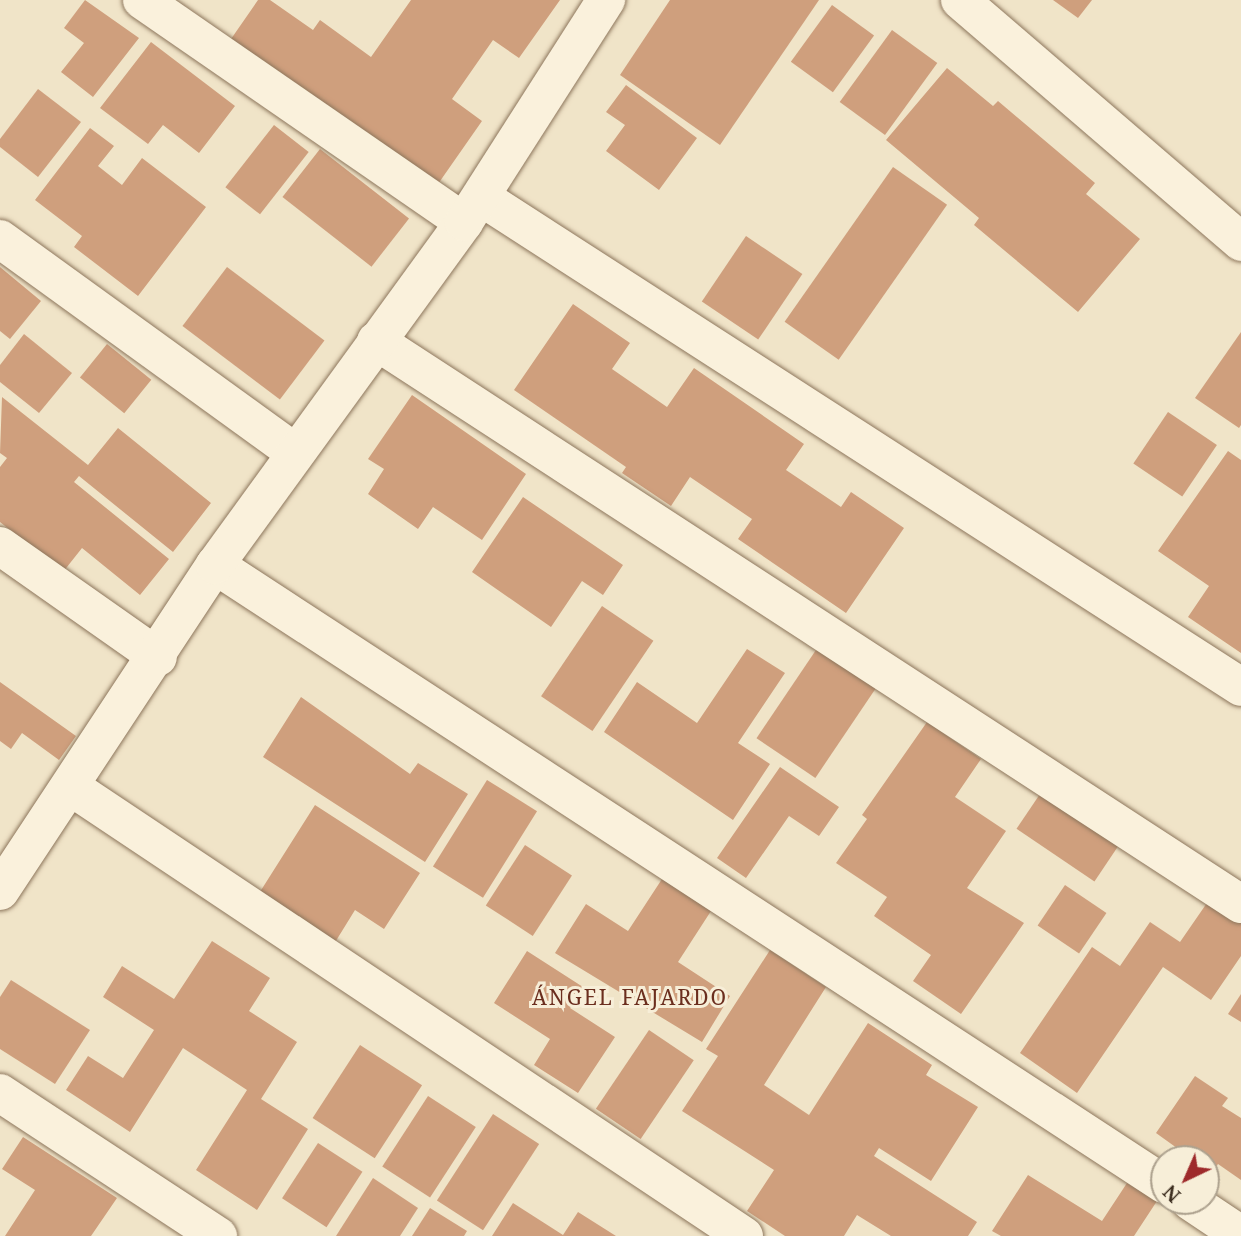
<!DOCTYPE html>
<html>
<head>
<meta charset="utf-8">
<style>
	body { margin:0 }
	#map { position:relative; width:1241px; height:1236px; overflow:hidden; background:#f0e4c8; font-family:"Noto Serif",serif }
	div>[style] { position:absolute }
	[style*='--x'] { left:calc(var(--x)*1px); top:calc(var(--y)*1px); width:calc(var(--w)*1px); rotate:calc(var(--a)*1deg) }
	.building>* { inset:0; background:#cf9f7d; transform-origin:0 0 }
	.roads { filter:drop-shadow(0 0 2px #8d765c) drop-shadow(0 0 2px #8d765c) }
	.minor>* { height:38px; margin:-19px; padding:0 19px; transform-origin:19px; border-radius:19px; background:#faf1dc }
	span { translate:-50% -50%; white-space:nowrap; text-align:center; line-height:1.15; -webkit-text-stroke:6px #f7eed8; paint-order:stroke }
	.neighbourhood-label { font-size:21px; color:#6b2e1e; letter-spacing:2px }
	.north { position:absolute; left:1150px; top:1145px; width:70px; height:70px; box-sizing:border-box; background:#f7eed8; border:2px solid #ada18e; border-radius:50%; rotate:224deg; font-size:19px; font-weight:700; line-height:28px; text-align:center; color:#3d2e20 }
	.north::after { content:''; display:block; margin:auto; width:24px; height:32px; background:#9e2a2b; clip-path:polygon(50% 0,100% 100%,50% 72%,0 100%) }
</style>
</head>
<body>
<div id="map">
	<div class="building">
		<i style="clip-path:polygon(85px 0,139px 38px,93px 97px,61px 72px,84px 43px,64px 28px)"></i>
		<i style="clip-path:polygon(258px 0,270px 0,313px 30px,320px 20px,371px 57px,411px 0,560px 0,519px 58px,493px 40px,452px 99px,482px 121px,438px 184px,231px 39px)"></i>
		<i style="clip-path:polygon(670px 0,819px 0,720px 145px,620px 75px)"></i>
		<i style="clip-path:polygon(1053px 0,1092px 0,1078px 18px)"></i>
		<i style="left:832px;top:5px;width:52px;height:70px;rotate:36deg"></i>
		<i style="left:892px;top:30px;width:56px;height:89px;rotate:36deg"></i>
		<i style="clip-path:polygon(151px 42px,235px 106px,199px 153px,163px 125px,148px 144px,100px 108px)"></i>
		<i style="clip-path:polygon(947px 68px,993px 106px,998px 101px,1095px 183px,1086px 194px,1140px 239px,1078px 312px,974px 225px,979px 218px,886px 140px)"></i>
		<i style="clip-path:polygon(626px 85px,697px 138px,659px 190px,606px 151px,625px 125px,606px 112px)"></i>
		<i style="clip-path:polygon(38px 89px,81px 122px,38px 177px,0 147px,0 139px)"></i>
		<i style="left:274px;top:125px;width:44px;height:79px;rotate:38deg"></i>
		<i style="clip-path:polygon(90px 128px,114px 146px,98px 166px,122px 185px,142px 158px,206px 207px,138px 296px,74px 247px,82px 236px,35px 200px)"></i>
		<i style="left:320px;top:149px;width:113px;height:61px;rotate:38deg"></i>
		<i style="left:893px;top:167px;width:66px;height:189px;rotate:35deg"></i>
		<i style="left:746px;top:236px;width:68px;height:79px;rotate:34deg"></i>
		<i style="clip-path:polygon(0 267px,41px 301px,10px 339px,0 331px)"></i>
		<i style="left:227px;top:267px;width:122px;height:74px;rotate:37deg"></i>
		<i style="clip-path:polygon(573px 304px,630px 343px,612px 369px,667px 407px,694px 368px,804px 444px,786px 470px,841px 507px,851px 492px,904px 528px,846px 613px,738px 539px,752px 519px,690px 477px,671px 506px,622px 473px,626px 467px,514px 390px)"></i>
		<i style="clip-path:polygon(1241px 332px,1241px 425px,1239px 428px,1195px 398px)"></i>
		<i style="clip-path:polygon(24px 334px,72px 373px,39px 413px,0 382px,0 365px)"></i>
		<i style="left:107px;top:344px;width:57px;height:43px;rotate:39deg"></i>
		<i style="clip-path:polygon(412px 395px,526px 474px,482px 540px,433px 507px,418px 529px,368px 494px,384px 469px,368px 459px)"></i>
		<i style="clip-path:polygon(2px 397px,88px 465px,118px 428px,211px 503px,173px 552px,79px 476px,74px 482px,169px 559px,140px 595px,82px 548px,63px 572px,0 522px,0 467px,7px 458px,0 453px)"></i>
		<i style="left:1168px;top:412px;width:59px;height:62px;rotate:34deg"></i>
		<i style="clip-path:polygon(1228px 451px,1241px 460px,1241px 653px,1188px 617px,1209px 586px,1158px 551px)"></i>
		<i style="clip-path:polygon(523px 497px,623px 565px,603px 595px,582px 581px,551px 627px,472px 572px)"></i>
		<i style="left:602px;top:606px;width:62px;height:109px;rotate:34deg"></i>
		<i style="left:818px;top:647px;width:71px;height:110px;rotate:34deg"></i>
		<i style="clip-path:polygon(747px 649px,785px 673px,738px 743px,770px 764px,733px 820px,604px 732px,637px 682px,697px 723px)"></i>
		<i style="clip-path:polygon(0 682px,76px 736px,59px 760px,22px 733px,11px 749px,0 741px)"></i>
		<i style="clip-path:polygon(301px 697px,410px 774px,418px 763px,468px 794px,425px 862px,263px 757px)"></i>
		<i style="clip-path:polygon(927px 722px,981px 759px,955px 797px,1006px 831px,967px 888px,1024px 923px,961px 1014px,913px 981px,931px 955px,874px 916px,887px 897px,836px 863px,867px 819px,862px 815px)"></i>
		<i style="clip-path:polygon(780px 767px,839px 807px,819px 836px,789px 816px,746px 878px,717px 858px)"></i>
		<i style="left:487px;top:780px;width:59px;height:102px;rotate:32deg"></i>
		<i style="left:1040px;top:794px;width:94px;height:42px;rotate:34deg"></i>
		<i style="clip-path:polygon(315px 805px,420px 873px,384px 929px,355px 910px,334px 944px,258px 895px)"></i>
		<i style="left:525px;top:845px;width:56px;height:72px;rotate:33deg"></i>
		<i style="clip-path:polygon(662px 879px,711px 911px,678px 962px,730px 996px,702px 1042px,555px 953px,586px 904px,628px 931px)"></i>
		<i style="left:1065px;top:885px;width:50px;height:49px;rotate:34deg"></i>
		<i style="clip-path:polygon(1209px 900px,1241px 922px,1241px 956px,1211px 1000px,1163px 967px,1077px 1093px,1020px 1053px,1092px 947px,1120px 966px,1150px 922px,1180px 942px)"></i>
		<i style="clip-path:polygon(212px 941px,270px 978px,249px 1011px,297px 1042px,261px 1099px,308px 1129px,257px 1210px,196px 1170px,247px 1090px,183px 1048px,130px 1132px,66px 1090px,88px 1056px,123px 1078px,154px 1030px,103px 997px,122px 966px,174px 999px)"></i>
		<i style="clip-path:polygon(770px 950px,826px 987px,764px 1085px,809px 1115px,868px 1023px,932px 1065px,926px 1075px,978px 1107px,931px 1181px,879px 1148px,874px 1156px,977px 1222px,968px 1236px,891px 1236px,857px 1215px,844px 1236px,785px 1236px,747px 1211px,774px 1170px,682px 1111px,718px 1056px,706px 1049px)"></i>
		<i style="clip-path:polygon(527px 951px,583px 987px,570px 1008px,615px 1037px,578px 1093px,534px 1065px,550px 1039px,494px 1003px)"></i>
		<i style="clip-path:polygon(11px 980px,90px 1030px,55px 1084px,0 1049px,0 997px)"></i>
		<i style="clip-path:polygon(1241px 994px,1241px 1022px,1228px 1014px)"></i>
		<i style="left:649px;top:1030px;width:54px;height:95px;rotate:34deg"></i>
		<i style="left:360px;top:1045px;width:74px;height:87px;rotate:33deg"></i>
		<i style="clip-path:polygon(1195px 1076px,1228px 1098px,1222px 1106px,1241px 1118px,1241px 1180px,1218px 1164px,1206px 1181px,1206px 1159px,1186px 1159px,1188px 1156px,1156px 1133px)"></i>
		<i style="left:428px;top:1096px;width:57px;height:84px;rotate:33deg"></i>
		<i style="left:493px;top:1114px;width:55px;height:103px;rotate:33deg"></i>
		<i style="clip-path:polygon(23px 1137px,117px 1198px,91px 1236px,5px 1236px,35px 1190px,2px 1169px)"></i>
		<i style="left:318px;top:1143px;width:53px;height:66px;rotate:33deg"></i>
		<i style="clip-path:polygon(1028px 1175px,1102px 1221px,1127px 1183px,1157px 1201px,1134px 1236px,1001px 1236px,992px 1231px)"></i>
		<i style="clip-path:polygon(373px 1178px,418px 1208px,400px 1236px,336px 1236px)"></i>
		<i style="clip-path:polygon(513px 1203px,563px 1235px,578px 1212px,616px 1236px,492px 1236px)"></i>
		<i style="clip-path:polygon(430px 1208px,467px 1231px,464px 1236px,412px 1236px)"></i>
	</div>
	<div class="roads">
		<div class="minor">
			<i style="--x:142;--y:0;--w:391;--a:34.6"></i>
			<i style="--x:960;--y:0;--w:371;--a:40.7"></i>
			<i style="--x:481;--y:197;--w:904;--a:32.81"></i>
			<i style="--x:0;--y:239;--w:363;--a:35.9"></i>
			<i style="--x:376;--y:341;--w:1032;--a:33.06"></i>
			<i style="--x:0;--y:546;--w:193;--a:35.1"></i>
			<i style="--x:215;--y:565;--w:1133;--a:33.12"></i>
			<i style="--x:71;--y:787;--w:809;--a:33.71"></i>
			<i style="--x:0;--y:891;--w:391;--a:-56.6"></i>
			<i style="--x:215;--y:565;--w:424;--a:-54"></i>
			<i style="--x:464;--y:222;--w:264;--a:-57.4"></i>
			<i style="--x:0;--y:1093;--w:261;--a:33.3"></i>
			<i style="--x:1190;--y:1201;--w:61;--a:33.7"></i>
		</div>
	</div>
	<div class="neighbourhood-label">
		<span style="left:630px;top:997px">ÁNGEL FAJARDO</span>
	</div>
	<div class="north">N</div>
</div>
</body>
</html>
